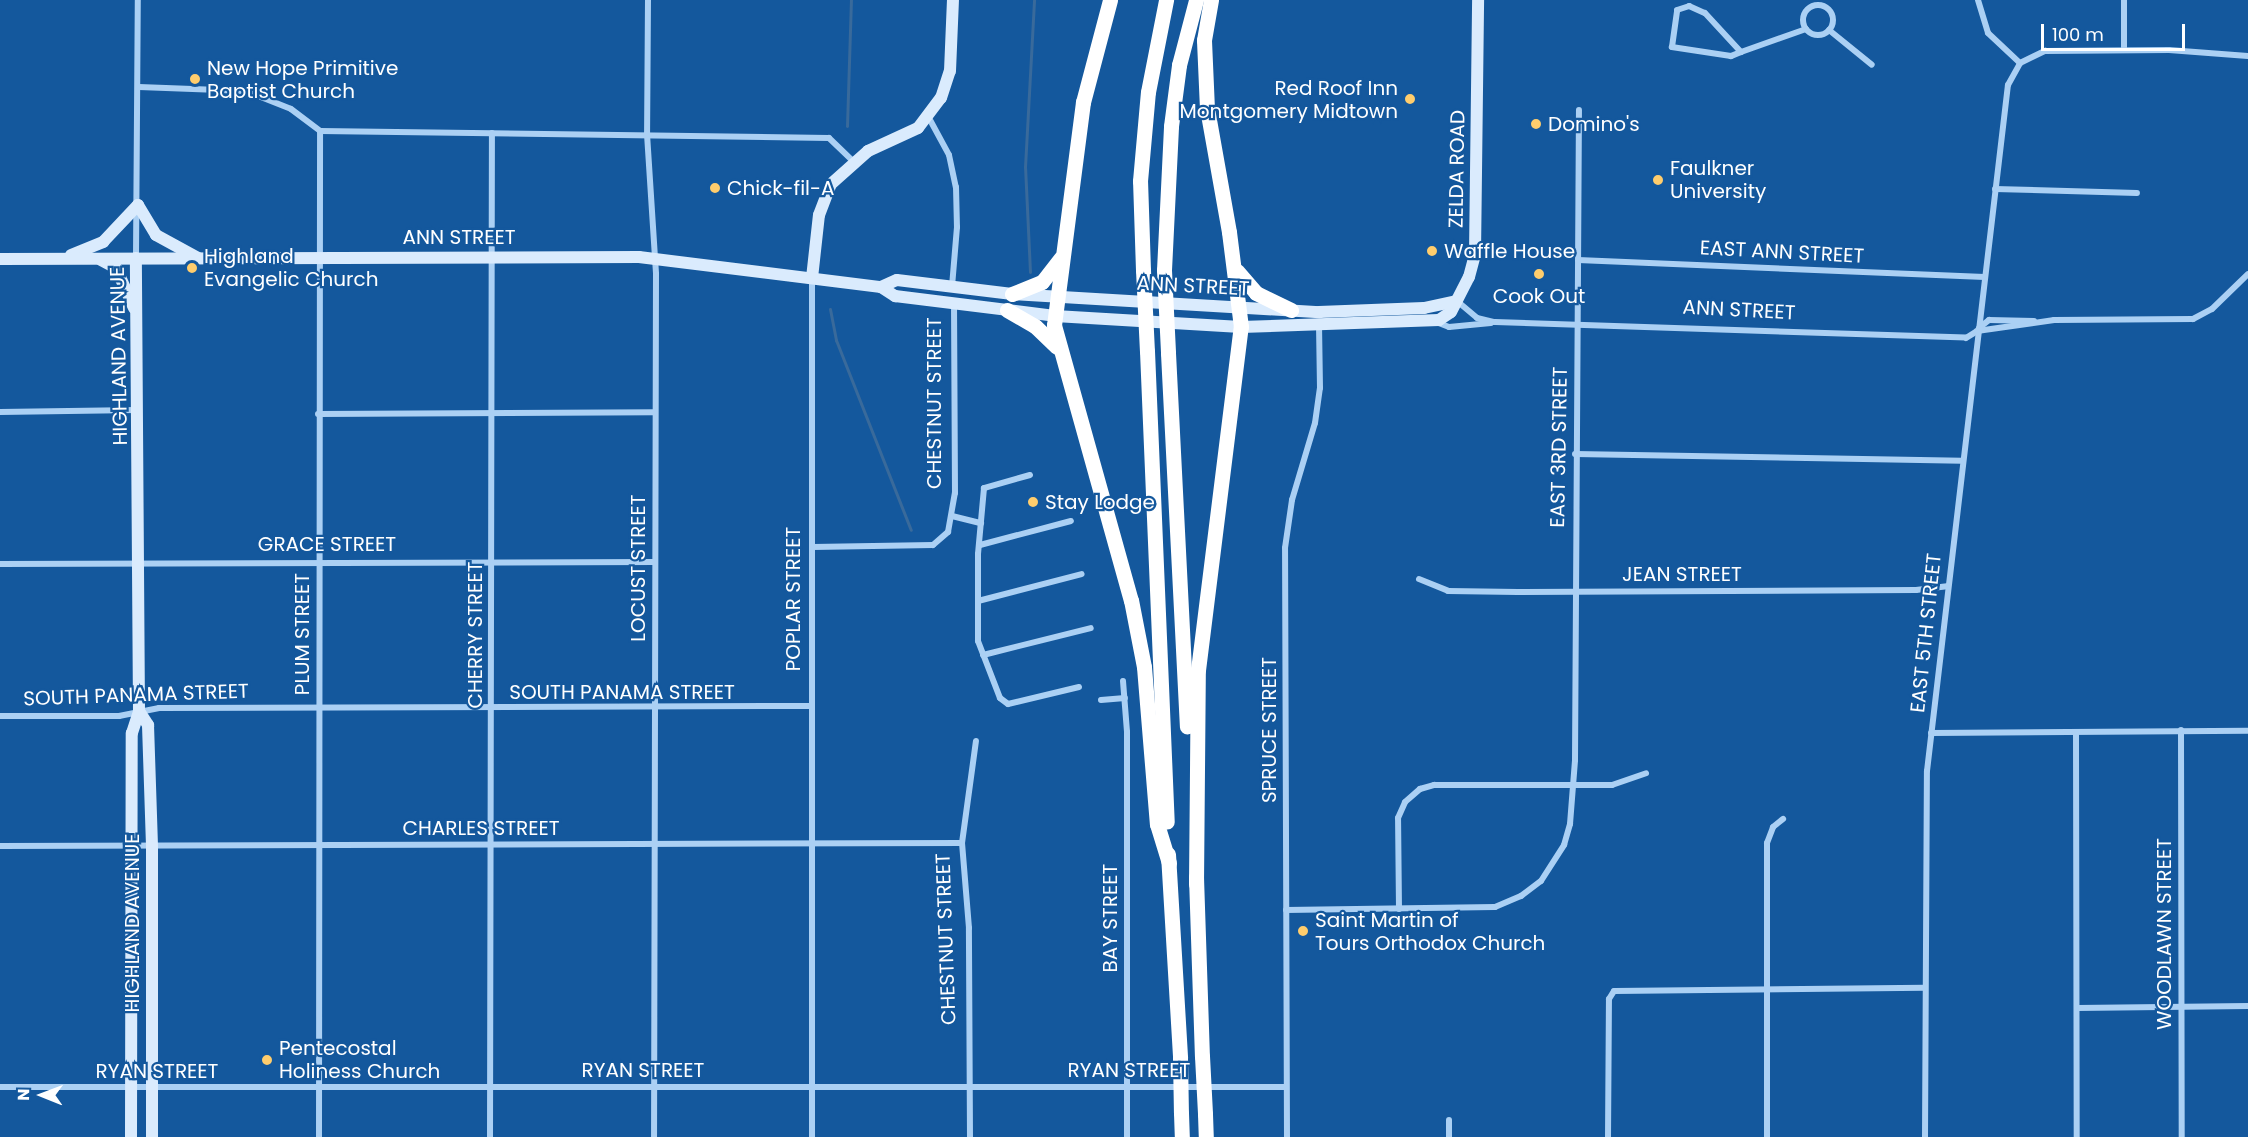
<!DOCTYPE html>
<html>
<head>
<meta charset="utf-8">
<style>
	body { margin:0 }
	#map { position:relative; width:2248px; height:1137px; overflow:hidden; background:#14589d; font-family:Poppins,sans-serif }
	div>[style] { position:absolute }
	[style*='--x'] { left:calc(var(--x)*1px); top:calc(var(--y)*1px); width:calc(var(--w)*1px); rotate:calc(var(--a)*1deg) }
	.stream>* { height:3px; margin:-1.5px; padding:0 1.5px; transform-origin:1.5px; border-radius:1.5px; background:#396a9b }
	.street>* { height:6px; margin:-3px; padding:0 3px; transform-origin:3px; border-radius:3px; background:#abd0f4 }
	.street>.ring { margin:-3px; padding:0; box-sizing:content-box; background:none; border:6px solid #abd0f4; border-radius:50% }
	.secondary>* { height:12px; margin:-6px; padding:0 6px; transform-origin:6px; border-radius:6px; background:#daebfd }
	.highway>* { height:15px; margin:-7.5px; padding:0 7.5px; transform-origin:7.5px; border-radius:7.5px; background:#fff }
	.highway-bridge>* { height:15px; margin:-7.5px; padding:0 7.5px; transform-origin:7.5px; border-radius:7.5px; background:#fff }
	.dots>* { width:16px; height:16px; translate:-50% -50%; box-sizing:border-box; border:3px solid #14589d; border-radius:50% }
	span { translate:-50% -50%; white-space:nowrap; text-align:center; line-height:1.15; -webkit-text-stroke:4.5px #14589d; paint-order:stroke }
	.poi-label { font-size:20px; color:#fff }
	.left { translate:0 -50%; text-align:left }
	.right { translate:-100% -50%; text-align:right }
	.street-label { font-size:20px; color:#fff }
	.north { position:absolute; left:12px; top:1065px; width:60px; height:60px; -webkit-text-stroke:4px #14589d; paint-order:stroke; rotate:271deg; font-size:16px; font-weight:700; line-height:24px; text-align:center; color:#fff }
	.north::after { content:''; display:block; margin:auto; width:21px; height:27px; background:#fff; clip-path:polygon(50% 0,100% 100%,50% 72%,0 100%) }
	.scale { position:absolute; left:2041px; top:24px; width:144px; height:27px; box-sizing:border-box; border:3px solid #fff; border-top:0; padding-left:8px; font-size:18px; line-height:21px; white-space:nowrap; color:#fff; -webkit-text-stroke:4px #14589d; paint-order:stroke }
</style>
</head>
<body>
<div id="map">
	<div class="stream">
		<i style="--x:847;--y:126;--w:126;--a:-88.2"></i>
		<i style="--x:1030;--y:272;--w:105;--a:-92.7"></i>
		<i style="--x:1025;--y:167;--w:167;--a:-86.9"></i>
		<i style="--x:830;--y:309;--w:32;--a:79"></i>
		<i style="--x:836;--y:340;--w:204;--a:68.5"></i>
	</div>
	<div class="street">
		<i style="--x:648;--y:0;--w:134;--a:90.4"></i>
		<i style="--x:647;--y:134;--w:140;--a:86.3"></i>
		<i style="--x:656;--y:274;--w:863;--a:90.13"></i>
		<i style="--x:1978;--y:0;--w:34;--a:73"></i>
		<i style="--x:1988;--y:33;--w:44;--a:43.2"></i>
		<i style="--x:2124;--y:0;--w:50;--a:90"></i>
		<i class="ring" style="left:1803px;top:5px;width:24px;height:24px"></i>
		<i style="--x:1689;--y:6;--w:17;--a:24"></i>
		<i style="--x:1705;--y:13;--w:53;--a:47.3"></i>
		<i style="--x:1741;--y:52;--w:11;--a:158"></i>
		<i style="--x:1731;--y:56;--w:60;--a:-171.3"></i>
		<i style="--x:1672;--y:47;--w:37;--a:-82"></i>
		<i style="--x:1677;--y:10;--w:13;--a:-18"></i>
		<i style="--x:1829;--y:30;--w:55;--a:39.1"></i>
		<i style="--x:1741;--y:52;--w:69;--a:-19.5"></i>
		<i style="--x:139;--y:87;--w:107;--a:2.1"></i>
		<i style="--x:246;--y:91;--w:48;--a:21.8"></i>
		<i style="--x:291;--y:109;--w:36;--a:37"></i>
		<i style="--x:929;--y:118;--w:42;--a:61.6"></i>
		<i style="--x:949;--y:155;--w:33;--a:78"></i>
		<i style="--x:956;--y:187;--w:40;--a:88.6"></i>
		<i style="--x:957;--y:227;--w:60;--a:94.8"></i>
		<i style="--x:320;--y:131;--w:509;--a:0.79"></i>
		<i style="--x:829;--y:138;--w:33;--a:44"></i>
		<i style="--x:1995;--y:189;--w:142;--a:1.6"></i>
		<i style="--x:136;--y:257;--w:257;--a:-89.6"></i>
		<i style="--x:1578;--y:260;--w:407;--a:2.4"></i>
		<i style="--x:1457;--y:301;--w:26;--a:40"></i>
		<i style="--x:1477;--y:318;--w:18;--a:13"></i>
		<i style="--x:1495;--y:322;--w:471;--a:1.9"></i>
		<i style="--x:1966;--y:338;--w:13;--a:-32"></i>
		<i style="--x:1977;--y:331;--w:78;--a:-8.1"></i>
		<i style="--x:2054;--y:320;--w:139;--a:-0.4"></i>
		<i style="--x:2193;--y:319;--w:21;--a:-28"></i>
		<i style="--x:2212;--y:309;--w:50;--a:-44.2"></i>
		<i style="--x:1436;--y:322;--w:14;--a:21"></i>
		<i style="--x:1449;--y:327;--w:42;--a:-5.4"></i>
		<i style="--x:1979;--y:328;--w:13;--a:-39"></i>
		<i style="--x:1989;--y:320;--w:45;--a:1.3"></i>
		<i style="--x:0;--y:412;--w:137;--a:-0.8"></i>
		<i style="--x:318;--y:414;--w:337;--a:-0.3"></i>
		<i style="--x:1575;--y:454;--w:387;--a:1"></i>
		<i style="--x:1030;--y:475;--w:48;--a:164.2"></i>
		<i style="--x:984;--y:488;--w:66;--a:95.2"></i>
		<i style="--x:978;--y:554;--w:87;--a:90"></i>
		<i style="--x:978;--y:641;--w:61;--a:68.9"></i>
		<i style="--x:1000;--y:698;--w:10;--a:37"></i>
		<i style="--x:1008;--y:704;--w:73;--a:-13.5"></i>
		<i style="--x:952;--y:516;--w:30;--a:14"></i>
		<i style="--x:980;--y:545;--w:94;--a:-14.8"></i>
		<i style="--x:813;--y:547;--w:120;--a:-1"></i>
		<i style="--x:933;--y:545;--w:20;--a:-41"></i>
		<i style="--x:948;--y:532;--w:40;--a:-80"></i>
		<i style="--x:955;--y:493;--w:190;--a:-90.3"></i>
		<i style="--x:0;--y:564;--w:655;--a:-0.17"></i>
		<i style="--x:1419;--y:579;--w:31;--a:22"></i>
		<i style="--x:1448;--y:591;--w:70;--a:0.8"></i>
		<i style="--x:1518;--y:592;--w:398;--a:-0.3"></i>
		<i style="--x:1916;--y:590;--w:31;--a:-7"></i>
		<i style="--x:978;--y:601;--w:107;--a:-14.6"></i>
		<i style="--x:983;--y:655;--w:111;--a:-14"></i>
		<i style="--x:1123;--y:681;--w:51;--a:85.5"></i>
		<i style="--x:1127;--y:732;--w:405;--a:90"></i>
		<i style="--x:1101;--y:700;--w:24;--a:-5"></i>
		<i style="--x:0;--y:716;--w:119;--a:0"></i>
		<i style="--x:119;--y:716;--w:41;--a:-11.3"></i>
		<i style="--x:159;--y:708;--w:653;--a:-0.18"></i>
		<i style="--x:2181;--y:730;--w:407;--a:89.9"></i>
		<i style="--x:2076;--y:732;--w:405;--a:89.9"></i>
		<i style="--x:1931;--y:733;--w:317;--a:-0.4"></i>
		<i style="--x:0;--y:846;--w:962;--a:-0.18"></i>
		<i style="--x:1399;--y:909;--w:91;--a:-90.6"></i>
		<i style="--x:1398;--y:818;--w:17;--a:-66"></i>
		<i style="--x:1405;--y:802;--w:20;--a:-41"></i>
		<i style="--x:1420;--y:789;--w:15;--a:-16"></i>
		<i style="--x:1434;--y:785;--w:178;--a:0"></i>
		<i style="--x:1612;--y:785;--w:36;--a:-19"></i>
		<i style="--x:1286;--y:910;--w:209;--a:-0.8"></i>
		<i style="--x:1495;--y:907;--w:28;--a:-23"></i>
		<i style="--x:1521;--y:896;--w:25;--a:-37"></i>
		<i style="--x:1541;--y:881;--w:43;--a:-57.4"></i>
		<i style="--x:1564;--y:845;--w:22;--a:-74"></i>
		<i style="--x:1570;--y:824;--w:64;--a:-85.5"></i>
		<i style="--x:1575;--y:760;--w:650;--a:-89.65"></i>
		<i style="--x:2077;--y:1008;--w:171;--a:-0.7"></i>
		<i style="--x:0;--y:1087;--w:1286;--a:0"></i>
		<i style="--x:1449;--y:1120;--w:17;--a:90"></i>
		<i style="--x:319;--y:1137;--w:1006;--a:-89.94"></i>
		<i style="--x:490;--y:1137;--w:1004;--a:-89.89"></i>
		<i style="--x:812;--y:1137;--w:859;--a:-90"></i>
		<i style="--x:970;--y:1137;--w:209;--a:-90.3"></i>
		<i style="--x:969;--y:928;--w:85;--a:-94.7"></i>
		<i style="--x:962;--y:843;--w:103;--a:-82.2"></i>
		<i style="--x:1287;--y:1137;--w:589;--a:-90.19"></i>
		<i style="--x:1285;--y:548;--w:49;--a:-81.7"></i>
		<i style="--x:1292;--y:500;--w:80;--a:-73.4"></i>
		<i style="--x:1315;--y:423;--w:35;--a:-82"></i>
		<i style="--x:1320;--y:388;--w:61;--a:-90.9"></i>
		<i style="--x:1608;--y:1137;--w:138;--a:-89.6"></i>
		<i style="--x:1609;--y:999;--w:9;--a:-58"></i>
		<i style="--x:1614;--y:991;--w:311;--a:-0.6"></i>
		<i style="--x:1767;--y:1137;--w:294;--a:-90"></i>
		<i style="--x:1767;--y:843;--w:17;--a:-69"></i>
		<i style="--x:1773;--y:827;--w:13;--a:-39"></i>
		<i style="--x:1925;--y:1137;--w:366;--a:-89.7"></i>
		<i style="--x:1927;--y:771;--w:691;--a:-83.27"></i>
		<i style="--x:2008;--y:85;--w:25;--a:-61"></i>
		<i style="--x:2020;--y:63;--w:28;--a:-26"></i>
		<i style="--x:2045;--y:51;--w:124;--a:-0.5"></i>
		<i style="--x:2169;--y:50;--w:79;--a:4.3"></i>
	</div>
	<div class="secondary">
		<i style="--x:71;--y:255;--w:35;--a:-22"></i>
		<i style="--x:103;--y:242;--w:51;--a:-46.6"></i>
		<i style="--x:138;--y:205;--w:35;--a:59"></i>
		<i style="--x:156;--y:235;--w:48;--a:28.7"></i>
		<i style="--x:0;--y:259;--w:639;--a:-0.18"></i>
		<i style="--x:639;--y:257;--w:244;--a:7.1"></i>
		<i style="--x:881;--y:287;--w:17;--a:33"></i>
		<i style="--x:895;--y:296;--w:161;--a:7.1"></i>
		<i style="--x:1055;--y:316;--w:186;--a:3.4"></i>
		<i style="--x:1241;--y:327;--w:198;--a:-2"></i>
		<i style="--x:1439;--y:320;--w:14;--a:-34"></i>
		<i style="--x:1451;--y:312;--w:39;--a:-63"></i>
		<i style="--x:1469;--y:277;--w:24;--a:-75"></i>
		<i style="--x:1475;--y:254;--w:254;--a:-89.3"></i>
		<i style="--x:101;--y:260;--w:17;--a:28"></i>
		<i style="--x:116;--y:268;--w:44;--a:65.8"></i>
		<i style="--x:812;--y:278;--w:63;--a:-83.7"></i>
		<i style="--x:819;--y:215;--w:33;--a:-69"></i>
		<i style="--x:831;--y:184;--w:50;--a:-41.7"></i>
		<i style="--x:868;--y:151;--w:55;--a:-24.7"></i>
		<i style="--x:918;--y:128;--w:38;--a:-53"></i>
		<i style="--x:941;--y:98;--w:28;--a:-72"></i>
		<i style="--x:950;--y:71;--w:71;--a:-87.6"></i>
		<i style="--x:881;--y:287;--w:17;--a:-24"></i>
		<i style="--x:897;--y:280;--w:116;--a:6.9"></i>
		<i style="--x:1012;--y:294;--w:308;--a:3.4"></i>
		<i style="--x:1319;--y:312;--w:105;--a:-2.2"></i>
		<i style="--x:1424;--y:308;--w:33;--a:-12"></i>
		<i style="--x:139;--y:711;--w:17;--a:57"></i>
		<i style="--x:148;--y:725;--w:122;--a:88.1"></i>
		<i style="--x:152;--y:847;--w:290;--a:90"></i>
		<i style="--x:131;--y:1137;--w:404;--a:-89.9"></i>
		<i style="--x:132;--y:733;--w:23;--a:-72"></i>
		<i style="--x:139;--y:711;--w:453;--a:-90.4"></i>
	</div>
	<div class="highway">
		<i style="--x:1110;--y:0;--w:106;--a:104.8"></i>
		<i style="--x:1083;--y:102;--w:225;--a:97.4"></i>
		<i style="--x:1054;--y:325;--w:286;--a:74.4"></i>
		<i style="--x:1131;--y:600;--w:68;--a:79"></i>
		<i style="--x:1144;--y:667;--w:158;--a:85.3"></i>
		<i style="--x:1157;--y:824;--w:41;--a:72.9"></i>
		<i style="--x:1143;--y:270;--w:89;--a:-91.9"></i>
		<i style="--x:1140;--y:181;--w:89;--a:-84.9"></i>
		<i style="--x:1148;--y:92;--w:94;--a:-78.9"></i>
		<i style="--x:1164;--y:270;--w:144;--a:-87.2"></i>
		<i style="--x:1171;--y:126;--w:62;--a:-82.5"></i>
		<i style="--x:1179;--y:65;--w:67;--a:-75.3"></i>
		<i style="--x:1237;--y:271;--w:29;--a:49"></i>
		<i style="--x:1256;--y:293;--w:39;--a:26"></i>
		<i style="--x:1012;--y:294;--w:32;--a:-22"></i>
		<i style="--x:1042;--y:282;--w:31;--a:-52"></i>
		<i style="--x:1007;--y:310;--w:32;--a:30"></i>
		<i style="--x:1035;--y:326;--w:30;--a:44"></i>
		<i style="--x:1147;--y:351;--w:471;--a:87.6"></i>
		<i style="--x:1168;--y:353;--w:374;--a:87.1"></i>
		<i style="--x:1168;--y:854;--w:204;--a:86.6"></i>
		<i style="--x:1196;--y:877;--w:179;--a:88.1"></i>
		<i style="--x:1196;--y:884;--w:214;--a:-89.5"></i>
		<i style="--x:1198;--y:670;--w:346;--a:-82.9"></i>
		<i style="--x:1241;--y:327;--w:96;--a:-97.2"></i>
		<i style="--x:1229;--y:232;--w:125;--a:-100.1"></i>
		<i style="--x:1207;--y:109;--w:69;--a:-92.5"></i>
		<i style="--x:1204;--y:40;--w:41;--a:-80.1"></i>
		<i style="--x:1181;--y:1113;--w:24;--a:88"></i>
		<i style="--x:1205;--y:1114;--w:23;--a:88"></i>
	</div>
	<div class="highway-bridge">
		<i style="--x:1143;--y:270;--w:81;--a:87.2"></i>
		<i style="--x:1164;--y:270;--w:83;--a:87.2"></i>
		<i style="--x:1202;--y:1056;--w:58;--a:87"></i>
		<i style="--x:1180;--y:1058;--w:55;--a:89"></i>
	</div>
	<div class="dots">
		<i style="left:195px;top:79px;background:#ffcd6d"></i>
		<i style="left:1410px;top:99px;background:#ffcd6d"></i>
		<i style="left:1536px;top:124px;background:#ffcd6d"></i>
		<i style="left:1658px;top:180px;background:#ffcd6d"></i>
		<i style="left:715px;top:188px;background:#ffcd6d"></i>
		<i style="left:1432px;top:251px;background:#ffcd6d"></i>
		<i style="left:192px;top:268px;background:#ffcd6d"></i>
		<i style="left:1539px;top:274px;background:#ffcd6d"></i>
		<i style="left:1033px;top:502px;background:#ffcd6d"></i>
		<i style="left:1303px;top:931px;background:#ffcd6d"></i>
		<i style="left:267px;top:1060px;background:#ffcd6d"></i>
	</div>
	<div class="poi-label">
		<span class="left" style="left:207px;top:80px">New Hope Primitive<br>Baptist Church</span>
		<span class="right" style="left:1398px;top:100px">Red Roof Inn<br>Montgomery Midtown</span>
		<span class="left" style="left:1548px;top:124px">Domino's</span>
		<span class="left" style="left:1670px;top:180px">Faulkner<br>University</span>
		<span class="left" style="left:727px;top:188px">Chick-fil-A</span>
		<span class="left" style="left:1444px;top:251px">Waffle House</span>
		<span class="left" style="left:204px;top:268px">Highland<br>Evangelic Church</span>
		<span style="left:1539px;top:296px">Cook Out</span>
		<span class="left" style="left:1045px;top:502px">Stay Lodge</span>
		<span class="left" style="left:1315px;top:932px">Saint Martin of<br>Tours Orthodox Church</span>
		<span class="left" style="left:279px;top:1060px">Pentecostal<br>Holiness Church</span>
	</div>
	<div class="street-label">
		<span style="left:1457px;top:169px;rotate:-89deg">ZELDA ROAD</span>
		<span style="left:459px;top:237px">ANN STREET</span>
		<span style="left:1782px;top:252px;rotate:3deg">EAST ANN STREET</span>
		<span style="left:1193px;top:286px;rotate:3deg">ANN STREET</span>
		<span style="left:1739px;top:310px;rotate:3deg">ANN STREET</span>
		<span style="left:119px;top:356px;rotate:-91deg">HIGHLAND AVENUE</span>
		<span style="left:934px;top:403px;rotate:-90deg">CHESTNUT STREET</span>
		<span style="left:1559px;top:447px;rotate:-89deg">EAST 3RD STREET</span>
		<span style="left:327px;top:544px">GRACE STREET</span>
		<span style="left:638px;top:568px;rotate:-90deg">LOCUST STREET</span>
		<span style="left:1682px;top:574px">JEAN STREET</span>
		<span style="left:793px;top:599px;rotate:-90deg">POPLAR STREET</span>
		<span style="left:1926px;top:633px;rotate:-84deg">EAST 5TH STREET</span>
		<span style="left:302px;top:634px;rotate:-90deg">PLUM STREET</span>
		<span style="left:475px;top:635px;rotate:-90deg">CHERRY STREET</span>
		<span style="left:622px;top:692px">SOUTH PANAMA STREET</span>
		<span style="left:136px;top:695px;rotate:-2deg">SOUTH PANAMA STREET</span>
		<span style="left:1269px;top:730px;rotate:-90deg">SPRUCE STREET</span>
		<span style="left:481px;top:828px">CHARLES STREET</span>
		<span style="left:1110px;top:918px;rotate:-90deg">BAY STREET</span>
		<span style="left:132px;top:923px;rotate:-90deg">HIGHLAND AVENUE</span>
		<span style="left:2164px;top:934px;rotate:-90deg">WOODLAWN STREET</span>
		<span style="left:946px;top:939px;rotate:-92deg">CHESTNUT STREET</span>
		<span style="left:643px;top:1070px">RYAN STREET</span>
		<span style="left:1129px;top:1070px">RYAN STREET</span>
		<span style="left:157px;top:1071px">RYAN STREET</span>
	</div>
	<div class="north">N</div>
	<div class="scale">100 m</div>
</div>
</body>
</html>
